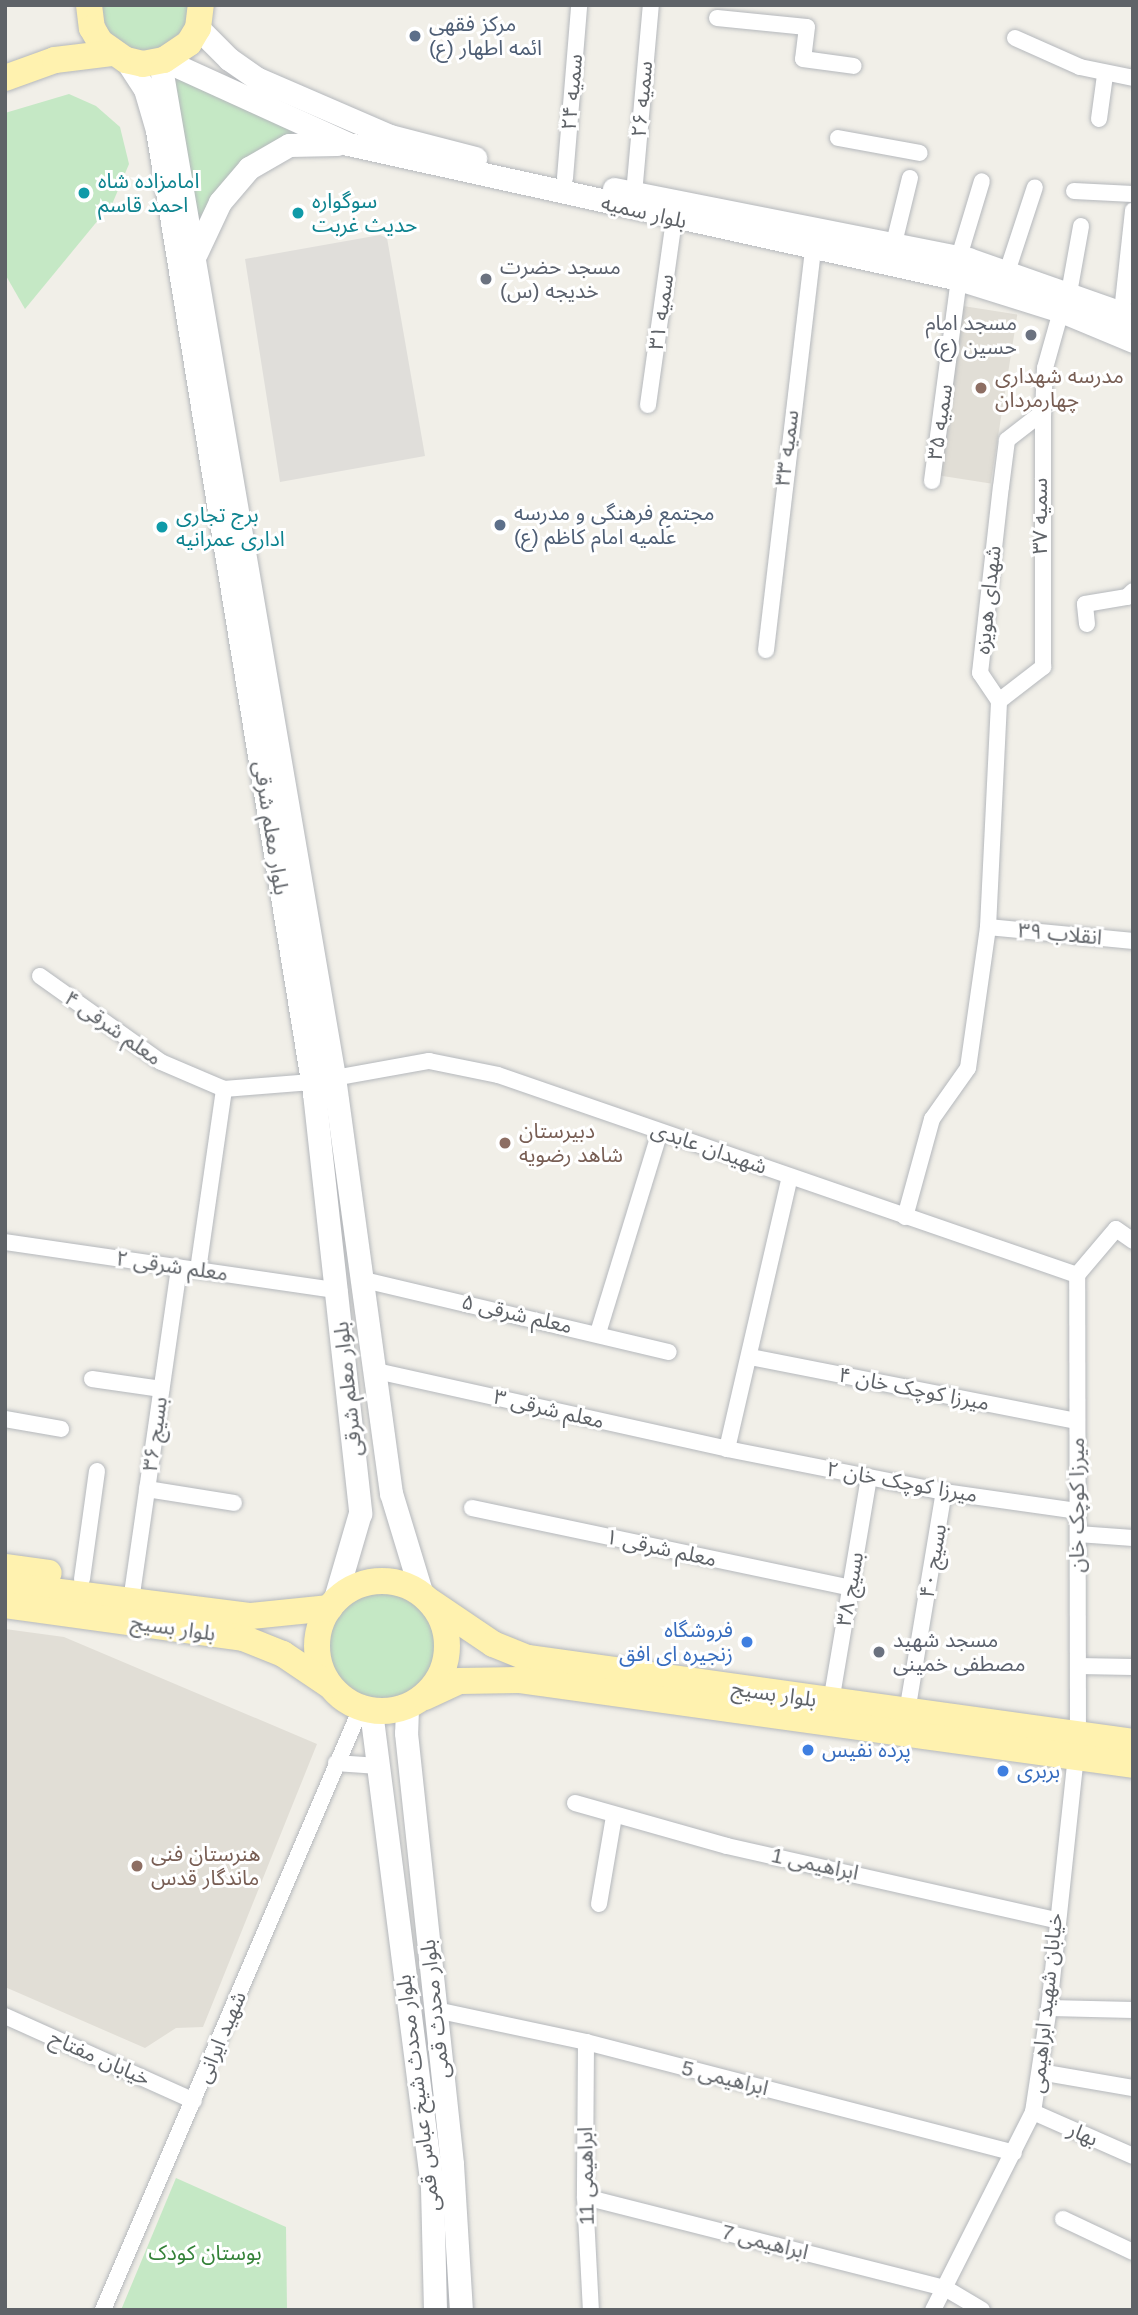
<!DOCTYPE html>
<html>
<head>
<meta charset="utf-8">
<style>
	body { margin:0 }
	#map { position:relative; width:1138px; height:2315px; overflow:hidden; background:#f1efe8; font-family:Helvetica,"Noto Sans Arabic",sans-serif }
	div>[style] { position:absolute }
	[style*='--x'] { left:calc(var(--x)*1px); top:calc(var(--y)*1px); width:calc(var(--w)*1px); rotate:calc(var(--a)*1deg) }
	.industrial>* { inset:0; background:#e0deda }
	.education>* { inset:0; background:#e1ded6; transform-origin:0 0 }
	.green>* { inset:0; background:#c5e8c5 }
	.round { border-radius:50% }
	.roads { filter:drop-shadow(0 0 2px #b5b8bc) drop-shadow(0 0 2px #b5b8bc) }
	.minor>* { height:16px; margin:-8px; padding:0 8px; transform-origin:8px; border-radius:8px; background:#fff }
	.secondary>* { height:23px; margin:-11.5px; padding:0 11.5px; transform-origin:11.5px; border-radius:11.5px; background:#fff }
	.primary>* { height:26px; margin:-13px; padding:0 13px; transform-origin:13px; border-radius:13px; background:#fff2af }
	.primary>.ring { margin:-13px; padding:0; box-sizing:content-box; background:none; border:26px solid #fff2af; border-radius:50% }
	.dots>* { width:19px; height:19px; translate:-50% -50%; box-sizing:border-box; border:4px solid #fff; border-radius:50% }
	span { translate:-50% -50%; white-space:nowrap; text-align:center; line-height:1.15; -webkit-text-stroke:6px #fff; paint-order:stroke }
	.service-label { font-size:21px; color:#4e5e75 }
	.left { translate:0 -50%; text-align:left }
	.street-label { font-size:21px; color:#5f6368 }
	.culture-label { font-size:21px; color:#0d838f }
	.worship-label { font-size:21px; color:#5b616d }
	.right { translate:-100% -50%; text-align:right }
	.education-label { font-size:21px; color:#785e54 }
	.shop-label { font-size:21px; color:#366cbe }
	.park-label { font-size:21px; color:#348238 }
	.frame { position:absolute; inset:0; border:7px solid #5f6368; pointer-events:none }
</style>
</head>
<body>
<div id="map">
	<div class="industrial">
		<i style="clip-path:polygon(380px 235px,387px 238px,425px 456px,280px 482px,245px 259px)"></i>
	</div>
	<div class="education">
		<i style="left:963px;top:306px;width:55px;height:171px;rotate:9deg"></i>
		<i style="clip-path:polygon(5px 1629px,64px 1637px,317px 1744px,203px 2027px,176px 2028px,145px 2048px,5px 1987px)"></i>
	</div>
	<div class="green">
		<i style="clip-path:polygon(100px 5px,188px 5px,189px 15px,184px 29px,162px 49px,132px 51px,108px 33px)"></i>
		<i style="clip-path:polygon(163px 62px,348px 144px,267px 155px,196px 253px)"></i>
		<i style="clip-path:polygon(69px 94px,96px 106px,120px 127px,129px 164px,113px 202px,25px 309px,5px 274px,5px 113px)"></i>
		<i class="round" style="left:327px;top:1592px;width:110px;height:110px"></i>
		<i style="clip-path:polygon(176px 2178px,286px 2227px,287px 2310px,121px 2310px)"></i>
	</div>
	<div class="roads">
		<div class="minor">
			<i style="--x:717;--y:18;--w:90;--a:5.7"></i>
			<i style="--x:807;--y:27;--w:32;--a:97"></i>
			<i style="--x:803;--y:59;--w:51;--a:7.8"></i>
			<i style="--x:1015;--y:38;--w:71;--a:24"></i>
			<i style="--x:1080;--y:67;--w:54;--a:11.7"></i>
			<i style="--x:1099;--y:119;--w:44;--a:-82.2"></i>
			<i style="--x:838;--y:138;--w:83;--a:10.4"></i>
			<i style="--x:565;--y:178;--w:173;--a:-85.3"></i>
			<i style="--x:1074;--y:191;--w:59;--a:2.9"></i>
			<i style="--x:634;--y:194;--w:190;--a:-84.9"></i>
			<i style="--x:894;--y:243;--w:67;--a:-76.2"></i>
			<i style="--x:959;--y:257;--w:79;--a:-73.2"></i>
			<i style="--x:1007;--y:272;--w:89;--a:-71.8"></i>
			<i style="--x:1069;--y:293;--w:68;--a:-79.8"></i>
			<i style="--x:1122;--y:312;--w:102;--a:-83.8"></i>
			<i style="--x:648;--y:405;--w:188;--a:-82"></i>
			<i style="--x:932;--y:481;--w:204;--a:-82.4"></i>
			<i style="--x:1087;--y:624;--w:20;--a:-96"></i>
			<i style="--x:1085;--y:604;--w:43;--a:-9.5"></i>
			<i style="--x:1127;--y:597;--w:8;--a:-45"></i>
			<i style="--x:766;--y:650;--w:406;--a:-83.3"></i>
			<i style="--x:999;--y:701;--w:56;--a:-37.7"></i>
			<i style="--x:1043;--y:667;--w:255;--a:-90"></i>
			<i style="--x:1043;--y:412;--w:44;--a:-87.4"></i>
			<i style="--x:1045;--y:368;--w:59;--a:-74.3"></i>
			<i style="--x:988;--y:927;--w:146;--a:5.5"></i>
			<i style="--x:40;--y:976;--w:148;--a:35.4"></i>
			<i style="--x:161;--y:1062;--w:69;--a:23.2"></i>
			<i style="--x:224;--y:1089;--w:88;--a:-4.5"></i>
			<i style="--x:312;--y:1082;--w:119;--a:-10.2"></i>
			<i style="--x:429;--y:1061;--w:70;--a:11.5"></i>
			<i style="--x:498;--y:1075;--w:613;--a:19.06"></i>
			<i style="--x:905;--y:1217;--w:102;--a:-74.6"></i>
			<i style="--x:932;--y:1119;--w:62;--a:-54.8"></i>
			<i style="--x:968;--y:1068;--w:142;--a:-81.9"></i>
			<i style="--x:988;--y:927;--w:226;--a:-87.2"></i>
			<i style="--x:999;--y:701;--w:34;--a:-124"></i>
			<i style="--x:980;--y:673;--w:187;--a:-83.6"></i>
			<i style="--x:1001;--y:487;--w:47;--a:-82.7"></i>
			<i style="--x:1007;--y:440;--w:46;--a:-37.9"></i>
			<i style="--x:5;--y:1242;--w:338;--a:8.3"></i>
			<i style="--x:198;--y:1270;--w:183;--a:-81.8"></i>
			<i style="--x:1077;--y:1275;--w:60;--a:-49.7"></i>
			<i style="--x:1116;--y:1229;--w:21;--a:35"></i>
			<i style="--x:364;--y:1280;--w:313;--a:13.3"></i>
			<i style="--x:598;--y:1333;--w:210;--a:-72.9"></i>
			<i style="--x:750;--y:1357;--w:333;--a:11.1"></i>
			<i style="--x:372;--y:1370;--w:364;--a:12.5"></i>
			<i style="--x:727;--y:1449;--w:221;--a:11.2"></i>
			<i style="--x:944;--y:1492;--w:134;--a:8.1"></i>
			<i style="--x:92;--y:1379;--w:70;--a:8.2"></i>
			<i style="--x:5;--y:1419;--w:57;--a:10.1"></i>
			<i style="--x:727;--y:1449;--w:279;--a:-77"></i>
			<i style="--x:147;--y:1489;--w:88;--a:9.1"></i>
			<i style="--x:472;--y:1508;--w:386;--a:11.9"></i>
			<i style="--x:1078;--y:1534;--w:55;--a:4.2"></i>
			<i style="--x:82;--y:1579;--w:109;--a:-82.1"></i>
			<i style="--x:131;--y:1601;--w:337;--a:-81.8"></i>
			<i style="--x:1078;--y:1666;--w:55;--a:1"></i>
			<i style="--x:831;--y:1702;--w:228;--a:-80.4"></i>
			<i style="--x:907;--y:1712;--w:223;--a:-80.5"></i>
			<i style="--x:336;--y:1763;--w:42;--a:4.1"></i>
			<i style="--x:575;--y:1803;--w:158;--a:15.8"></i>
			<i style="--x:727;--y:1846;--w:337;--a:12.7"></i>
			<i style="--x:599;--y:1904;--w:89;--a:-80.3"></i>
			<i style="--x:1049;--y:2008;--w:84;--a:1.4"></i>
			<i style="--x:436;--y:2010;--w:153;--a:12"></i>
			<i style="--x:586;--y:2042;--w:442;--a:14.5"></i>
			<i style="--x:5;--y:2016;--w:207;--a:24.2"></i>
			<i style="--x:586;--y:2042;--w:155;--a:90.4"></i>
			<i style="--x:585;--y:2197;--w:113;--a:87"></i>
			<i style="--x:1040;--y:2072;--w:94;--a:9.8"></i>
			<i style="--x:1033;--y:2112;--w:109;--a:23.7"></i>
			<i style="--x:585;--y:2197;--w:371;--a:14.2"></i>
			<i style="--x:945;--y:2288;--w:43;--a:30.7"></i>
			<i style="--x:1063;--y:2219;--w:77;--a:25.2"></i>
			<i style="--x:103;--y:2310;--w:655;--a:-66.8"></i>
			<i style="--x:933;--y:2310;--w:222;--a:-63.2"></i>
			<i style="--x:1033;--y:2112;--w:105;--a:-81.3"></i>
			<i style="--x:1049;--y:2008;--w:274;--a:-83.9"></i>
			<i style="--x:1078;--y:1736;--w:461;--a:-90.1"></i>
		</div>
		<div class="secondary">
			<i style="--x:198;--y:28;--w:44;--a:45"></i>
			<i style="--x:229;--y:59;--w:33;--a:35"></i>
			<i style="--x:256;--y:78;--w:146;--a:23.4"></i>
			<i style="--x:390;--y:136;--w:88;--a:14.5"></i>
			<i style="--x:126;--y:60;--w:35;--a:57"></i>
			<i style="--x:145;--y:89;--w:43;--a:73.7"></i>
			<i style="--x:157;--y:130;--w:976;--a:80.74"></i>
			<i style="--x:314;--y:1093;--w:423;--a:83.7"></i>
			<i style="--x:360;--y:1513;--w:93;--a:106.3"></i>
			<i style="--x:164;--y:60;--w:202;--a:24.5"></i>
			<i style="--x:348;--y:144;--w:626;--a:12.46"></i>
			<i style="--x:959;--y:279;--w:107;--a:17.4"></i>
			<i style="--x:1061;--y:311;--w:78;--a:22.6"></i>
			<i style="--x:160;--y:62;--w:1030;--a:80.27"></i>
			<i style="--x:334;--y:1077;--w:420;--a:82.2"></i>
			<i style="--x:391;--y:1493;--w:107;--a:73.1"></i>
			<i style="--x:614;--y:189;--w:361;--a:11.2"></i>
			<i style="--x:968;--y:259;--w:175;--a:19.4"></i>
			<i style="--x:196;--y:253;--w:56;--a:-64.8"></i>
			<i style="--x:220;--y:202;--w:45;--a:-49.5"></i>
			<i style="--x:249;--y:168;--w:46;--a:-29.9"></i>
			<i style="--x:289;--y:145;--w:48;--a:-1.2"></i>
			<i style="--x:407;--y:1708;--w:25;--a:92"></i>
			<i style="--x:406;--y:1733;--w:433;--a:83.9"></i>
			<i style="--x:452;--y:2164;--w:146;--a:86.5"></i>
			<i style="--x:371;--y:1711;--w:480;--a:82.7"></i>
			<i style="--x:432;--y:2187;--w:123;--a:88.6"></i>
		</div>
		<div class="primary">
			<i style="--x:89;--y:5;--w:23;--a:83"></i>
			<i style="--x:92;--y:28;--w:16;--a:60"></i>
			<i style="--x:100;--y:42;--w:32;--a:35"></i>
			<i style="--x:126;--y:60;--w:17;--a:13"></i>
			<i style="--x:143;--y:64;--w:21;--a:-11"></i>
			<i style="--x:164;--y:60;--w:30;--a:-34"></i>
			<i style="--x:189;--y:43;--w:17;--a:-59"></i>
			<i style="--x:198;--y:28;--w:23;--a:-83"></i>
			<i style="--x:5;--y:78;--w:53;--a:-19.8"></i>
			<i style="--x:55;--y:60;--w:57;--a:-7"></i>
			<i style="--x:5;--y:1567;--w:44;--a:7.8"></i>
			<i class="ring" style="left:317px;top:1581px;width:104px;height:104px"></i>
			<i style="--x:5;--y:1585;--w:248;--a:7.2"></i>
			<i style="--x:251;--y:1616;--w:79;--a:-5.8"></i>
			<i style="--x:431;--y:1602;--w:75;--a:34.1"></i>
			<i style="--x:493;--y:1644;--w:38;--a:22"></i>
			<i style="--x:528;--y:1658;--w:611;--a:7.9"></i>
			<i style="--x:5;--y:1605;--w:240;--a:7.9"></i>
			<i style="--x:243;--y:1638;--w:43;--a:21.8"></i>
			<i style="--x:283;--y:1654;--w:55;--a:34"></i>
			<i style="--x:425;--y:1697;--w:38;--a:-25"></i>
			<i style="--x:460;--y:1681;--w:60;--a:-1"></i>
			<i style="--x:520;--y:1680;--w:619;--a:7.89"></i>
		</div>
	</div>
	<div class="dots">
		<i style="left:415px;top:36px;background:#5c6f8a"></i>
		<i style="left:84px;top:193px;background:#0f9aa8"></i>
		<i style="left:298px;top:213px;background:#0f9aa8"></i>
		<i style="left:486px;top:279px;background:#6b7280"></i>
		<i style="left:1031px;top:335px;background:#6b7280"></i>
		<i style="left:981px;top:388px;background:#8d6e63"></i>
		<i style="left:500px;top:525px;background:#5c6f8a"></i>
		<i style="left:162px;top:527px;background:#0f9aa8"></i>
		<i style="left:505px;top:1143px;background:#8d6e63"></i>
		<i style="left:747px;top:1642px;background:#3f7fe0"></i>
		<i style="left:879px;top:1652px;background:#6b7280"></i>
		<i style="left:808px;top:1750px;background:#3f7fe0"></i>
		<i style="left:1003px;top:1771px;background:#3f7fe0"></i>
		<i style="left:137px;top:1866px;background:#8d6e63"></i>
	</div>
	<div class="service-label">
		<span class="left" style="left:429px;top:36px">مرکز فقهی<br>ائمه اطهار (ع)</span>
		<span class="left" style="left:514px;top:525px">مجتمع فرهنگی و مدرسه<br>علمیه امام کاظم (ع)</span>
	</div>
	<div class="street-label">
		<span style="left:572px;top:92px;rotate:-85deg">سمیه ۲۴</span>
		<span style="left:642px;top:99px;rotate:-85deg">سمیه ۲۶</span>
		<span style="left:644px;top:212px;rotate:13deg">بلوار سمیه</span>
		<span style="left:661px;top:312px;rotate:-82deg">سمیه ۳۱</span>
		<span style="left:940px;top:422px;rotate:-82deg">سمیه ۳۵</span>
		<span style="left:787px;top:448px;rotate:-83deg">سمیه ۳۳</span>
		<span style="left:1040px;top:516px;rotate:-90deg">سمیه ۳۷</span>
		<span style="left:988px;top:600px;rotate:-84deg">شهدای هویزه</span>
		<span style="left:271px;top:828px;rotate:81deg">بلوار معلم شرقی</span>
		<span style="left:1060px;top:934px;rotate:5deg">انقلاب ۳۹</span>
		<span style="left:113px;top:1028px;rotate:35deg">معلم شرقی ۴</span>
		<span style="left:709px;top:1148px;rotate:19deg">شهیدان عابدی</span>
		<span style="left:172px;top:1266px;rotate:8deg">معلم شرقی ۲</span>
		<span style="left:517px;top:1314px;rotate:13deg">معلم شرقی ۵</span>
		<span style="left:348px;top:1389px;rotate:-96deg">بلوار معلم شرقی</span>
		<span style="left:914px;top:1389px;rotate:11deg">میرزا کوچک خان ۴</span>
		<span style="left:549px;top:1409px;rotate:13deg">معلم شرقی ۳</span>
		<span style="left:155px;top:1434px;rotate:-82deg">بسیج ۳۶</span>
		<span style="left:902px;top:1482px;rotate:10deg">میرزا کوچک خان ۲</span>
		<span style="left:1077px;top:1505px;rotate:-90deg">میرزا کوچک خان</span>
		<span style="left:661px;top:1548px;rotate:12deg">معلم شرقی ۱</span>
		<span style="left:933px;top:1561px;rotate:-80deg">بسیج ۴۰</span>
		<span style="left:850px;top:1589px;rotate:-80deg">بسیج ۳۸</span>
		<span style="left:173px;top:1628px;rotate:8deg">بلوار بسیج</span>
		<span style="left:774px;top:1694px;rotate:8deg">بلوار بسیج</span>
		<span style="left:815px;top:1864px;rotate:12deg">ابراهیمی 1</span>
		<span style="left:1046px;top:2003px;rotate:-84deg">خیابان شهید ابراهیمی</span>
		<span style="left:435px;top:2009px;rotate:-96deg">بلوار محدث قمی</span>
		<span style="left:221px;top:2037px;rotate:-67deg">شهید ایرانی</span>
		<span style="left:100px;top:2058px;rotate:24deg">خیابان مفتاح</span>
		<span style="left:725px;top:2078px;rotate:14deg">ابراهیمی 5</span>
		<span style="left:418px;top:2093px;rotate:-97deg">بلوار محدث شیخ عباس قمی</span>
		<span style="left:1083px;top:2134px;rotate:24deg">بهار</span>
		<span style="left:586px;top:2176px;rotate:-91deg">ابراهیمی 11</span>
		<span style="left:765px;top:2242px;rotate:14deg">ابراهیمی 7</span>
	</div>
	<div class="culture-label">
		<span class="left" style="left:98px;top:193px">امامزاده شاه<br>احمد قاسم</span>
		<span class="left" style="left:312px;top:213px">سوگواره<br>حدیث غربت</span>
		<span class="left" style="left:176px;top:527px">برج تجاری<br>اداری عمرانیه</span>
	</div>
	<div class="worship-label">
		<span class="left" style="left:500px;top:279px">مسجد حضرت<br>خدیجه (س)</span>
		<span class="right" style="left:1017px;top:335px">مسجد امام<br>حسین (ع)</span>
		<span class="left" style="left:893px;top:1652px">مسجد شهید<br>مصطفی خمینی</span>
	</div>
	<div class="education-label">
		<span class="left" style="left:995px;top:388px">مدرسه شهداری<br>چهارمردان</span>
		<span class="left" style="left:519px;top:1143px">دبیرستان<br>شاهد رضویه</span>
		<span class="left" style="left:151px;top:1866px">هنرستان فنی<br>ماندگار قدس</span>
	</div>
	<div class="shop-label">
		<span class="right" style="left:733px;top:1642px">فروشگاه<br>زنجیره ای افق</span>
		<span class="left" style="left:822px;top:1750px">پرده نفیس</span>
		<span class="left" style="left:1017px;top:1771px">بربری</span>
	</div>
	<div class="park-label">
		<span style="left:205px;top:2253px">بوستان کودک</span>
	</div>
	<div class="frame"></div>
</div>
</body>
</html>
